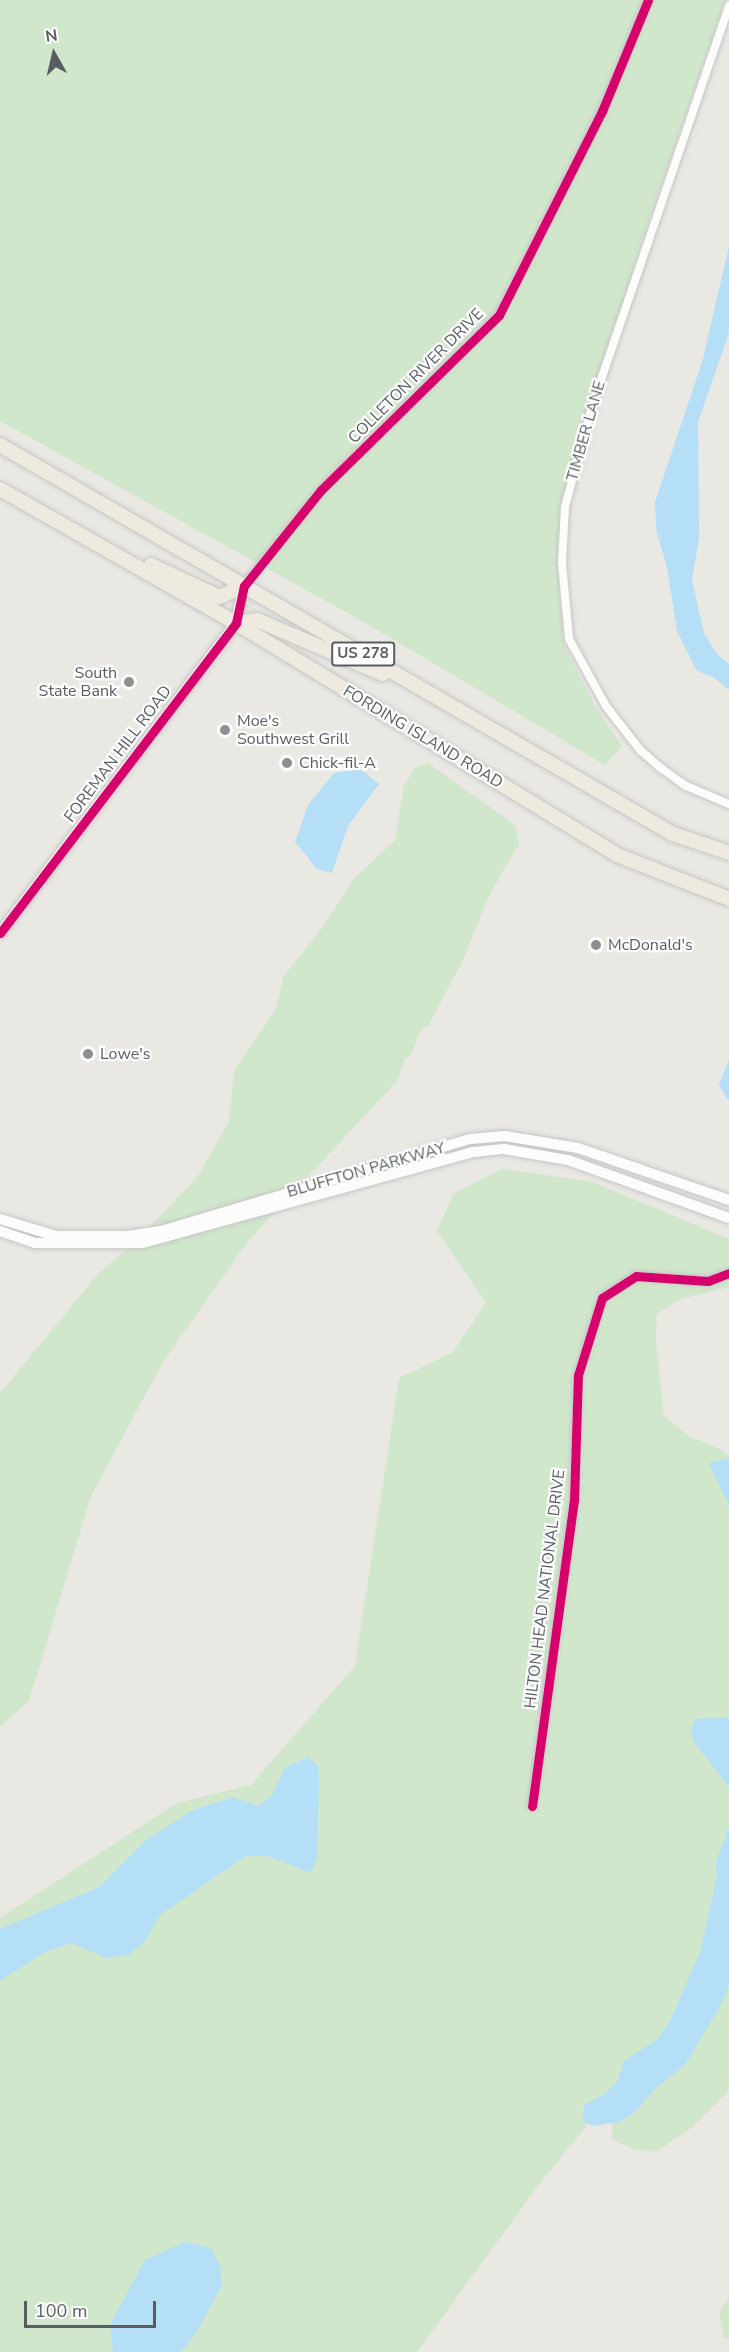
<!DOCTYPE html>
<html>
<head>
<meta charset="utf-8">
<style>
	body { margin:0 }
	#map { position:relative; width:729px; height:2352px; overflow:hidden; background:#eae8e3; font-family:"Nunito Sans",sans-serif }
	div>[style] { position:absolute }
	[style*='--x'] { left:calc(var(--x)*1px); top:calc(var(--y)*1px); width:calc(var(--w)*1px); rotate:calc(var(--a)*1deg) }
	.green>* { inset:0; background:#d1e7cc }
	.water>* { inset:0; background:#b5def7 }
	.roads { filter:drop-shadow(0 0 2px #c6c6c6) drop-shadow(0 0 2px #c6c6c6) }
	.street>* { height:8px; margin:-4px; padding:0 4px; transform-origin:4px; border-radius:4px; background:#fcfcfb }
	.secondary>* { height:10px; margin:-5px; padding:0 5px; transform-origin:5px; border-radius:5px; background:#fcfcfb }
	.highway>* { height:14px; margin:-7px; padding:0 7px; transform-origin:7px; border-radius:7px; background:#eeeadf }
	.cycleway>* { height:9px; margin:-4.5px; padding:0 4.5px; transform-origin:4.5px; border-radius:4.5px; background:#d6006c }
	.dots>* { width:16px; height:16px; translate:-50% -50%; box-sizing:border-box; border:3px solid #fff; border-radius:50% }
	span { translate:-50% -50%; white-space:nowrap; text-align:center; line-height:1.15; -webkit-text-stroke:4.5px #fff; paint-order:stroke }
	.shield-label span { padding:2px 4px; background:#fff; border:2px solid; border-radius:4px; -webkit-text-stroke-width:0 }
	.shield-label { font-size:15px; color:#595d62; font-weight:700 }
	.street-label { font-size:16px; color:#595d62 }
	.poi-label { font-size:16px; color:#595d62 }
	.right { translate:-100% -50%; text-align:right }
	.left { translate:0 -50%; text-align:left }
	.north { position:absolute; left:24px; top:24px; width:60px; height:60px; -webkit-text-stroke:4px #fff; paint-order:stroke; rotate:352deg; font-size:16px; font-weight:700; line-height:24px; text-align:center; color:#595d62 }
	.north::after { content:''; display:block; margin:auto; width:21px; height:27px; background:#595d62; clip-path:polygon(50% 0,100% 100%,50% 72%,0 100%) }
	.scale { position:absolute; left:24px; top:2301px; width:132px; height:27px; box-sizing:border-box; border:3px solid #595d62; border-top:0; padding-left:8px; font-size:18px; line-height:21px; white-space:nowrap; color:#595d62; -webkit-text-stroke:4px #fff; paint-order:stroke }
</style>
</head>
<body>
<div id="map">
	<div class="green">
		<i style="clip-path:polygon(0 0,726px 0,649px 219px,561px 506px,558px 563px,564px 645px,596px 708px,622px 746px,605px 765px,362px 621px,0 421px)"></i>
		<i style="clip-path:polygon(428px 763px,508px 820px,516px 827px,519px 844px,490px 894px,462px 962px,428px 1026px,421px 1029px,412px 1053px,404px 1060px,398px 1080px,249px 1240px,163px 1362px,91px 1496px,29px 1701px,0 1727px,0 1393px,96px 1276px,145px 1232px,198px 1176px,229px 1121px,234px 1071px,276px 1009px,283px 977px,322px 928px,354px 879px,395px 840px,404px 785px,416px 767px)"></i>
		<i style="clip-path:polygon(502px 1169px,593px 1182px,729px 1239px,729px 1287px,678px 1300px,657px 1314px,656px 1342px,664px 1416px,690px 1437px,720px 1449px,729px 1457px,729px 1864px,687px 2013px,602px 2107px,540px 2183px,417px 2352px,0 2352px,0 1918px,177px 1803px,251px 1785px,355px 1666px,399px 1378px,452px 1353px,486px 1303px,437px 1231px,454px 1193px)"></i>
		<i style="clip-path:polygon(729px 1906px,729px 2090px,691px 2128px,656px 2152px,633px 2149px,612px 2139px,613px 2100px,694px 2014px)"></i>
		<i style="clip-path:polygon(729px 2297px,729px 2340px,724px 2338px,719px 2312px)"></i>
	</div>
	<div class="water">
		<i style="clip-path:polygon(729px 247px,729px 333px,698px 422px,699px 538px,692px 580px,704px 633px,716px 653px,729px 664px,729px 690px,713px 677px,697px 671px,677px 631px,667px 568px,656px 529px,655px 502px,702px 362px)"></i>
		<i style="clip-path:polygon(360px 769px,379px 784px,348px 826px,332px 873px,317px 869px,295px 842px,308px 805px,334px 773px)"></i>
		<i style="clip-path:polygon(729px 1059px,729px 1102px,719px 1085px)"></i>
		<i style="clip-path:polygon(729px 1458px,729px 1506px,709px 1463px)"></i>
		<i style="clip-path:polygon(729px 1717px,729px 1787px,693px 1741px,691px 1731px,695px 1719px)"></i>
		<i style="clip-path:polygon(308px 1757px,318px 1766px,319px 1784px,317px 1859px,310px 1873px,268px 1856px,246px 1856px,160px 1915px,144px 1943px,128px 1955px,107px 1958px,70px 1943px,43px 1953px,0 1981px,0 1929px,99px 1887px,146px 1840px,193px 1810px,233px 1797px,258px 1806px,273px 1794px,285px 1768px)"></i>
		<i style="clip-path:polygon(729px 1827px,729px 1986px,718px 2010px,685px 2065px,655px 2089px,635px 2112px,620px 2122px,594px 2126px,583px 2122px,584px 2105px,606px 2093px,618px 2080px,624px 2061px,658px 2039px,671px 2019px,701px 1949px,717px 1876px,716px 1861px)"></i>
		<i style="clip-path:polygon(185px 2242px,211px 2248px,220px 2266px,222px 2286px,194px 2336px,181px 2352px,113px 2352px,110px 2325px,145px 2260px)"></i>
	</div>
	<div class="roads">
		<div class="street">
			<i style="--x:729;--y:6;--w:420;--a:108.9"></i>
			<i style="--x:593;--y:403;--w:108;--a:105.1"></i>
			<i style="--x:565;--y:507;--w:56;--a:93.1"></i>
			<i style="--x:562;--y:563;--w:76;--a:84.7"></i>
			<i style="--x:569;--y:639;--w:77;--a:61.1"></i>
			<i style="--x:606;--y:706;--w:56;--a:52.3"></i>
			<i style="--x:640;--y:750;--w:28;--a:41"></i>
			<i style="--x:661;--y:768;--w:29;--a:36"></i>
			<i style="--x:684;--y:785;--w:49;--a:22.9"></i>
			<i style="--x:244;--y:586;--w:123;--a:-51.3"></i>
			<i style="--x:321;--y:490;--w:250;--a:-44.5"></i>
			<i style="--x:499;--y:315;--w:229;--a:-63.2"></i>
			<i style="--x:602;--y:111;--w:120;--a:-67.5"></i>
			<i style="--x:532;--y:1806;--w:309;--a:-82.2"></i>
			<i style="--x:574;--y:1500;--w:125;--a:-88.2"></i>
			<i style="--x:578;--y:1375;--w:81;--a:-72.7"></i>
			<i style="--x:602;--y:1298;--w:40;--a:-32.9"></i>
			<i style="--x:636;--y:1276;--w:72;--a:4"></i>
			<i style="--x:708;--y:1281;--w:22;--a:-21"></i>
		</div>
		<div class="secondary">
			<i style="--x:0;--y:933;--w:390;--a:-52.7"></i>
			<i style="--x:236;--y:623;--w:38;--a:-78"></i>
			<i style="--x:0;--y:1219;--w:59;--a:16.9"></i>
			<i style="--x:56;--y:1236;--w:72;--a:0"></i>
			<i style="--x:128;--y:1236;--w:33;--a:-9"></i>
			<i style="--x:161;--y:1231;--w:322;--a:-16.6"></i>
			<i style="--x:470;--y:1139;--w:35;--a:-5"></i>
			<i style="--x:505;--y:1136;--w:74;--a:9.3"></i>
			<i style="--x:578;--y:1148;--w:160;--a:19"></i>
			<i style="--x:0;--y:1231;--w:37;--a:19"></i>
			<i style="--x:35;--y:1243;--w:108;--a:0"></i>
			<i style="--x:143;--y:1243;--w:343;--a:-15.4"></i>
			<i style="--x:474;--y:1152;--w:30;--a:-6"></i>
			<i style="--x:504;--y:1149;--w:65;--a:9.8"></i>
			<i style="--x:568;--y:1160;--w:171;--a:19.8"></i>
		</div>
		<div class="highway">
			<i style="--x:0;--y:445;--w:777;--a:30.03"></i>
			<i style="--x:673;--y:834;--w:59;--a:18.7"></i>
			<i style="--x:0;--y:489;--w:271;--a:29.6"></i>
			<i style="--x:236;--y:623;--w:446;--a:31.3"></i>
			<i style="--x:617;--y:855;--w:120;--a:21.4"></i>
			<i style="--x:151;--y:565;--w:75;--a:25.2"></i>
			<i style="--x:219;--y:597;--w:27;--a:-24"></i>
			<i style="--x:236;--y:623;--w:21;--a:-8"></i>
			<i style="--x:257;--y:620;--w:137;--a:23.2"></i>
		</div>
	</div>
	<div class="cycleway">
		<i style="--x:0;--y:933;--w:390;--a:-52.7"></i>
		<i style="--x:236;--y:623;--w:38;--a:-78"></i>
		<i style="--x:244;--y:586;--w:123;--a:-51.3"></i>
		<i style="--x:321;--y:490;--w:250;--a:-44.5"></i>
		<i style="--x:499;--y:315;--w:229;--a:-63.2"></i>
		<i style="--x:602;--y:111;--w:120;--a:-67.5"></i>
		<i style="--x:532;--y:1806;--w:309;--a:-82.2"></i>
		<i style="--x:574;--y:1500;--w:125;--a:-88.2"></i>
		<i style="--x:578;--y:1375;--w:81;--a:-72.7"></i>
		<i style="--x:602;--y:1298;--w:40;--a:-32.9"></i>
		<i style="--x:636;--y:1276;--w:72;--a:4"></i>
		<i style="--x:708;--y:1281;--w:22;--a:-21"></i>
	</div>
	<div class="dots">
		<i style="left:129px;top:682px;background:#8c8e8f"></i>
		<i style="left:225px;top:730px;background:#8c8e8f"></i>
		<i style="left:287px;top:763px;background:#8c8e8f"></i>
		<i style="left:596px;top:945px;background:#8c8e8f"></i>
		<i style="left:88px;top:1054px;background:#8c8e8f"></i>
	</div>
	<div class="shield-label">
		<span style="left:363px;top:654px">US 278</span>
	</div>
	<div class="street-label">
		<span style="left:416px;top:376px;rotate:-45deg">COLLETON RIVER DRIVE</span>
		<span style="left:586px;top:431px;rotate:-74deg">TIMBER LANE</span>
		<span style="left:423px;top:737px;rotate:31deg">FORDING ISLAND ROAD</span>
		<span style="left:118px;top:754px;rotate:-53deg">FOREMAN HILL ROAD</span>
		<span style="left:366px;top:1170px;rotate:-16deg">BLUFFTON PARKWAY</span>
		<span style="left:545px;top:1589px;rotate:-83deg">HILTON HEAD NATIONAL DRIVE</span>
	</div>
	<div class="poi-label">
		<span class="right" style="left:117px;top:682px">South<br>State Bank</span>
		<span class="left" style="left:237px;top:730px">Moe's<br>Southwest Grill</span>
		<span class="left" style="left:299px;top:763px">Chick-fil-A</span>
		<span class="left" style="left:608px;top:945px">McDonald's</span>
		<span class="left" style="left:100px;top:1054px">Lowe's</span>
	</div>
	<div class="north">N</div>
	<div class="scale">100 m</div>
</div>
</body>
</html>
